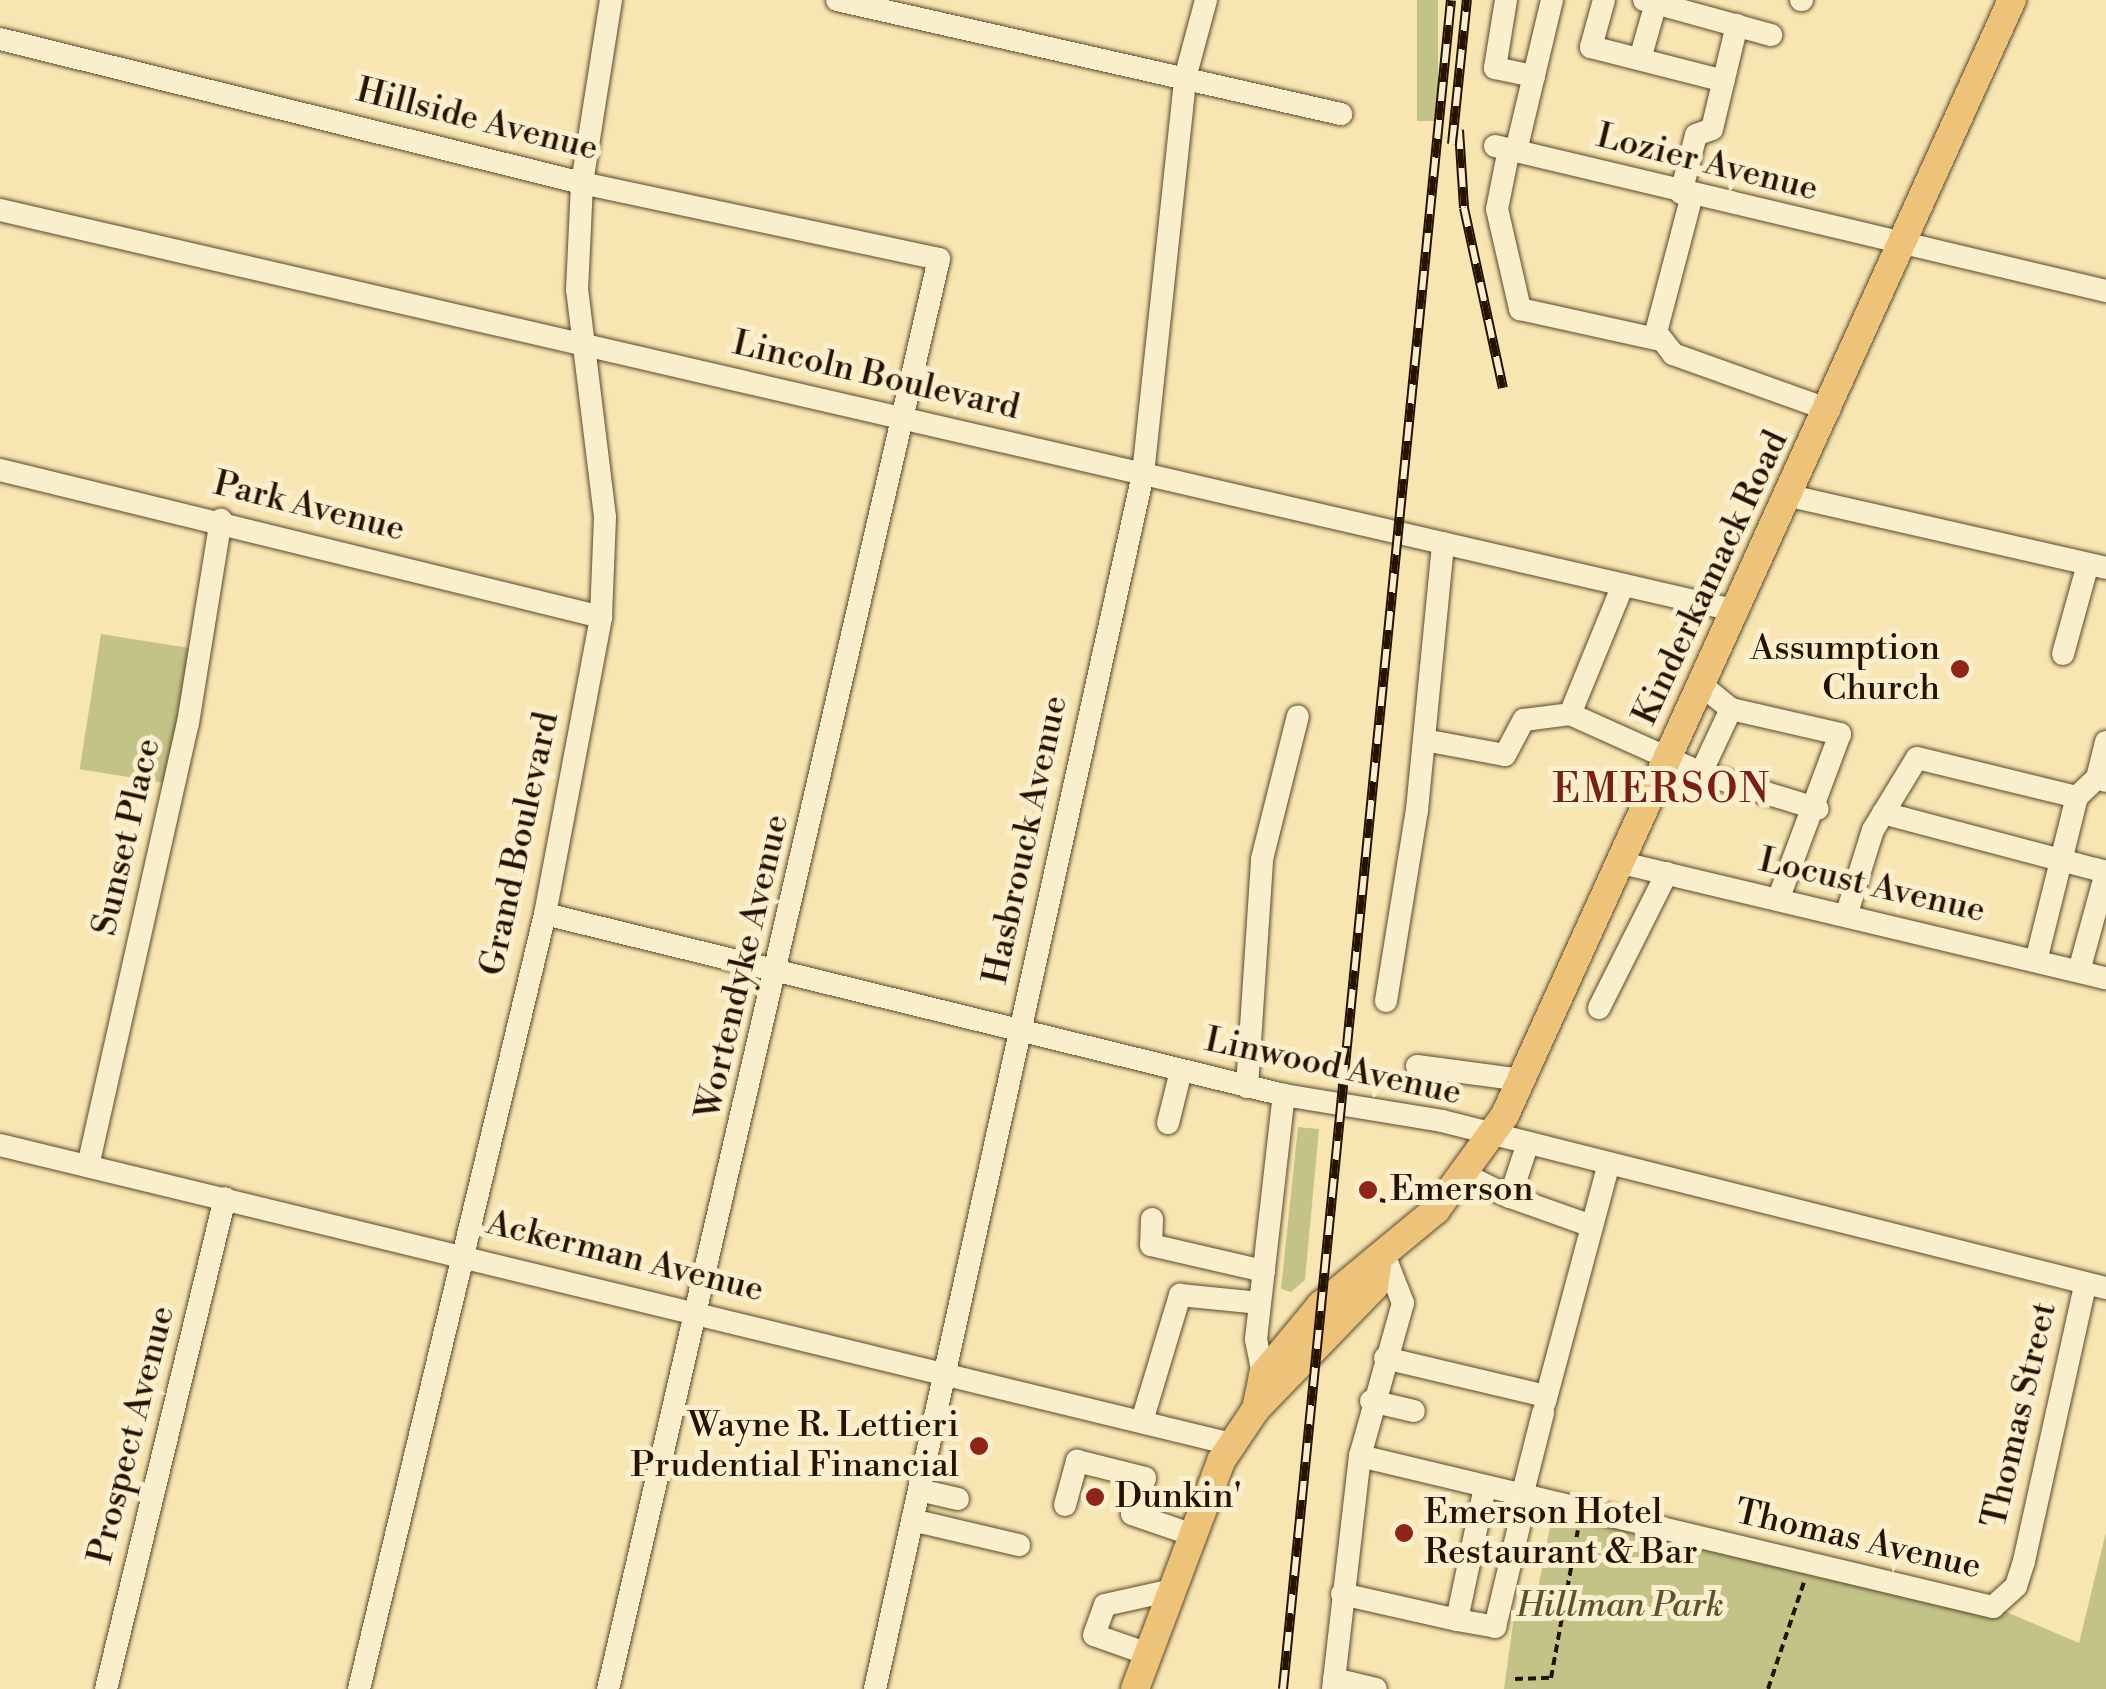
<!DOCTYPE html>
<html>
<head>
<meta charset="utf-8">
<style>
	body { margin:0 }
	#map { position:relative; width:2106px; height:1689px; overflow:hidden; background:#f8e6b2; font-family:"Libre Bodoni",serif }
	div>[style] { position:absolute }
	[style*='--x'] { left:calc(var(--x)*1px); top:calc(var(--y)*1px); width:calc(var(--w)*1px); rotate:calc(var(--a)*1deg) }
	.green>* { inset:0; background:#c3c388; transform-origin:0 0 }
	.path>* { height:4px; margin-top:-2px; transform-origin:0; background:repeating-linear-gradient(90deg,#251300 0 8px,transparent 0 13px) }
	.roads { filter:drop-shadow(0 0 2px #5a482c) drop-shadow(0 0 2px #5a482c) }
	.minor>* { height:22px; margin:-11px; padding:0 11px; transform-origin:11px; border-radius:11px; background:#faefcd }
	.major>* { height:28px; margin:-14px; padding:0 14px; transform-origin:14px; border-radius:14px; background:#ecc379 }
	.rail>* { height:10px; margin-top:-5px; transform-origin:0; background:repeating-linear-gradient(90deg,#faefcd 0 19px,#251300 0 38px); box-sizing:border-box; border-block:2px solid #251300 }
	.dots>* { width:28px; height:28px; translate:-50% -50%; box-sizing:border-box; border:5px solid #faefcd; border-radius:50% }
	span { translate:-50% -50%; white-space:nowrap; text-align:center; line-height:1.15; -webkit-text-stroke:10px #faefcd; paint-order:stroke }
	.street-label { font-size:35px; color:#251300 }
	.poi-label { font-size:35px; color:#251300 }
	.right { translate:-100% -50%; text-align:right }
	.left { translate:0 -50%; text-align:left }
	.park-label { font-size:35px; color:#5c5130; font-style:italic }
	.quarter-label { font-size:40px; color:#7a1f14; letter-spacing:2.5px }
</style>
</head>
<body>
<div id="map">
	<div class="green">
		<i style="left:1417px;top:0;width:21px;height:121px"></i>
		<i style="left:101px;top:634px;width:100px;height:137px;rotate:9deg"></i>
		<i style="clip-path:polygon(1298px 1127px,1319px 1129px,1305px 1280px,1291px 1292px,1281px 1289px)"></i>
		<i style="clip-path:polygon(1554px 1506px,1997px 1608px,2079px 1643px,2106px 1532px,2106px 1689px,1504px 1689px,1516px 1602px,1535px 1604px)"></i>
	</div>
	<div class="path">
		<i style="--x:1380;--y:1200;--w:10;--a:11"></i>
		<i style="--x:1515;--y:1679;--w:36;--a:-2"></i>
		<i style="--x:1551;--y:1678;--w:150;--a:-79.7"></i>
		<i style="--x:1768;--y:1689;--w:113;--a:-71.4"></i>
	</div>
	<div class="roads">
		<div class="minor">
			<i style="--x:837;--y:0;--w:517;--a:12.75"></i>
			<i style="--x:1506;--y:0;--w:69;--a:99.2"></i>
			<i style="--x:1495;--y:68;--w:40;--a:12"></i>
			<i style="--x:1604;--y:0;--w:49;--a:105.5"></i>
			<i style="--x:1591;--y:47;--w:137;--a:14.3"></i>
			<i style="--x:1644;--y:0;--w:132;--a:15.4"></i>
			<i style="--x:1801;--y:0;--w:1;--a:0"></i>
			<i style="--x:0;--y:39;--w:600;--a:13.9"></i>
			<i style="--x:582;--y:183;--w:365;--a:12"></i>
			<i style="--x:939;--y:259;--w:1468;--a:103.03"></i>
			<i style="--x:1640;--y:59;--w:58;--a:-74.1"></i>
			<i style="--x:1495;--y:146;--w:628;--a:13.35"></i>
			<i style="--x:1509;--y:149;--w:61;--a:101.3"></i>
			<i style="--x:1497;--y:209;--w:103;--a:77"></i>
			<i style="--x:1520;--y:309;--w:144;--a:12.4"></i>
			<i style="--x:1516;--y:151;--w:155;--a:-76.6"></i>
			<i style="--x:1681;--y:193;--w:60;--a:-75.5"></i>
			<i style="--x:1696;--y:135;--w:17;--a:-21"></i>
			<i style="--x:1712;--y:129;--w:107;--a:-76.5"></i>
			<i style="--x:1692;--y:195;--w:142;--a:104.7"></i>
			<i style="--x:1656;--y:332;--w:28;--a:52"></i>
			<i style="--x:1673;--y:354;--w:166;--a:19.7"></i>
			<i style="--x:0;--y:210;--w:1783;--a:13"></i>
			<i style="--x:0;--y:470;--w:619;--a:13.74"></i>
			<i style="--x:1790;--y:496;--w:324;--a:12.8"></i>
			<i style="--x:1623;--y:585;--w:139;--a:112.3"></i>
			<i style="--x:1570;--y:714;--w:144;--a:24.2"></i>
			<i style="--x:1701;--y:773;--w:71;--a:-64.9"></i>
			<i style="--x:1731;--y:709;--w:36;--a:-141"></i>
			<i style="--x:2063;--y:654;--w:93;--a:-74.5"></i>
			<i style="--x:1731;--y:709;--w:112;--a:12.9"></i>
			<i style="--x:1840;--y:734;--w:177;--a:110.5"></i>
			<i style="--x:1424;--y:740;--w:82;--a:10.5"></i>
			<i style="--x:1505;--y:755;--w:40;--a:-62"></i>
			<i style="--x:1524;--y:720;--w:46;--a:-7.4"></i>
			<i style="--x:2106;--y:742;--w:37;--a:104"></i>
			<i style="--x:2097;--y:778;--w:9;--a:18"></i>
			<i style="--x:1701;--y:773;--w:122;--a:17.1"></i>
			<i style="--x:1883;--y:813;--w:231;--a:14.8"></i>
			<i style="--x:1622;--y:863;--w:497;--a:13.4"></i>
			<i style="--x:545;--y:914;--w:761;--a:13.76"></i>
			<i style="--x:1284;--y:1095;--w:160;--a:9.3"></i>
			<i style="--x:1442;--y:1121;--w:685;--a:14.12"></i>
			<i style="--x:1846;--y:916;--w:90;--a:-72.6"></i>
			<i style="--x:1873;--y:830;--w:84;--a:-58.6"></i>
			<i style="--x:1917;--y:758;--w:165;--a:13.7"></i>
			<i style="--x:2036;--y:961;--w:169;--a:-76"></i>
			<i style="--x:2077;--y:797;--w:28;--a:-44"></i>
			<i style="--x:2079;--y:971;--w:103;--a:-74.7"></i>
			<i style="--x:1386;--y:1001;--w:193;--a:-80.8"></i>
			<i style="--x:1417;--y:810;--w:268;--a:-84.4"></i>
			<i style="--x:1599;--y:1008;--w:151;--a:-63.3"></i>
			<i style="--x:1417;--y:1066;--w:106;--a:7.6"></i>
			<i style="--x:1247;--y:1087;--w:228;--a:-86.2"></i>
			<i style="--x:1262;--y:859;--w:147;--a:-75.9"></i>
			<i style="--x:1168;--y:1123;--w:54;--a:-76"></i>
			<i style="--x:0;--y:1145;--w:1267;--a:13.65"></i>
			<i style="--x:88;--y:1166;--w:454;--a:-77.3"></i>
			<i style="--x:188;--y:723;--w:206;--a:-80.8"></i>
			<i style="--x:1465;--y:1175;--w:50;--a:26.1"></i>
			<i style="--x:1510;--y:1197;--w:51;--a:-71.6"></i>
			<i style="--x:1510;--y:1197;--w:87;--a:19.5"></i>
			<i style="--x:1152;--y:1219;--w:26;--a:92"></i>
			<i style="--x:1151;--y:1245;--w:116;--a:13"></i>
			<i style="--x:1385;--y:1358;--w:165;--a:13.3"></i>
			<i style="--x:1263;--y:1375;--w:37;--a:-101"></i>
			<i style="--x:1256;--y:1339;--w:246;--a:-83.5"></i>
			<i style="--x:1371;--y:1401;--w:44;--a:13.1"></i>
			<i style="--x:1545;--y:1402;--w:240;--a:-75"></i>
			<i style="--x:1142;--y:1421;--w:132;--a:-73.2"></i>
			<i style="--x:1180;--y:1295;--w:80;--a:5.7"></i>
			<i style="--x:1360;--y:1456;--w:651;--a:13.42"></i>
			<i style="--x:1993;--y:1607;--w:31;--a:-42"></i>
			<i style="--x:2016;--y:1586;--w:26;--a:-72"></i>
			<i style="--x:2024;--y:1561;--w:283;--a:-77.5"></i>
			<i style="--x:1485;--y:1487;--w:136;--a:101.9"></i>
			<i style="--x:1457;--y:1620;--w:39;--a:10"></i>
			<i style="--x:1495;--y:1627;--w:134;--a:-76.6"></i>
			<i style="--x:919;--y:1490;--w:40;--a:13"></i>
			<i style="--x:1522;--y:1496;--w:86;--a:-75.8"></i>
			<i style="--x:1065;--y:1505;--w:46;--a:-74.7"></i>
			<i style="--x:1077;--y:1461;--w:70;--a:14"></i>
			<i style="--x:1145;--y:1478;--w:38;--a:110"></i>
			<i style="--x:1132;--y:1514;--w:65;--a:19"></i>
			<i style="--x:912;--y:1520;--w:110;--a:13.2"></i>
			<i style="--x:1342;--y:1594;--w:118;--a:12.7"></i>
			<i style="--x:1148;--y:1654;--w:57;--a:-160.6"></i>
			<i style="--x:1094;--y:1635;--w:32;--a:-70"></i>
			<i style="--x:1105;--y:1605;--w:69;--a:-12.6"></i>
			<i style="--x:1334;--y:1679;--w:43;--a:13.4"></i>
			<i style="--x:106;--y:1689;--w:505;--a:-76.38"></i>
			<i style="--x:359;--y:1689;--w:797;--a:-76.5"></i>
			<i style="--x:545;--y:914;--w:302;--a:-79.3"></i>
			<i style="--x:601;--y:617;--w:100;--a:-87.7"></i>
			<i style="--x:605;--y:517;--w:229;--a:-97"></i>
			<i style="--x:577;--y:290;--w:107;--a:-87.3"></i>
			<i style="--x:582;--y:183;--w:185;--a:-81"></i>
			<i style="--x:875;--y:1689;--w:1244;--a:-77.56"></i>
			<i style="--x:1143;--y:474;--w:398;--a:-83.9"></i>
			<i style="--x:1185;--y:78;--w:81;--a:-74.9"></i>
			<i style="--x:1333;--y:1689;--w:235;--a:-83.4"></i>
			<i style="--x:1360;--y:1456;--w:159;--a:-74.3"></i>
			<i style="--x:1403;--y:1303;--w:49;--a:-111.4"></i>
		</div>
		<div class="major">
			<i style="--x:1256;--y:1409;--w:35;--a:-78"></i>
			<i style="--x:1263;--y:1375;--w:91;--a:-50.4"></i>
			<i style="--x:1321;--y:1305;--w:149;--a:-39.6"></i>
			<i style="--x:1436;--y:1210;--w:117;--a:-54"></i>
			<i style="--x:1505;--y:1115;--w:1225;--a:-65.55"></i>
			<i style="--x:1135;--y:1689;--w:244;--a:-69.3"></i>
			<i style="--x:1221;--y:1461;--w:63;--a:-56.1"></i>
			<i style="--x:1256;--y:1409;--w:170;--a:-46"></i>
			<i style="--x:1374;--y:1287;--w:22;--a:-82"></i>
		</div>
	</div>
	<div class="rail">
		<i style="--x:1459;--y:130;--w:78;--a:86.3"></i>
		<i style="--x:1464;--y:208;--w:184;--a:77.8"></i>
		<i style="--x:1452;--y:144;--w:145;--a:-84.1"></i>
		<i style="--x:1283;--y:1689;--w:1697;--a:-84.32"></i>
	</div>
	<div class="dots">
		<i style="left:1960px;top:669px;background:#8f2418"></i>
		<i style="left:1368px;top:1190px;background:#8f2418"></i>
		<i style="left:979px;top:1446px;background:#8f2418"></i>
		<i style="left:1095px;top:1497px;background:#8f2418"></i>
		<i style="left:1404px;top:1533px;background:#8f2418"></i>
	</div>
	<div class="street-label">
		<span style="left:477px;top:120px;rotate:14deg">Hillside Avenue</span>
		<span style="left:1707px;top:163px;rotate:14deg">Lozier Avenue</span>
		<span style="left:876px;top:376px;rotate:13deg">Lincoln Boulevard</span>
		<span style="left:309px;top:507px;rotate:14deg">Park Avenue</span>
		<span style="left:1711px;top:578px;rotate:-65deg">Kinderkamack Road</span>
		<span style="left:127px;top:837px;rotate:-77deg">Sunset Place</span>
		<span style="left:1026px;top:840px;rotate:-78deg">Hasbrouck Avenue</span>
		<span style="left:520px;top:844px;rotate:-78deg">Grand Boulevard</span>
		<span style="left:1872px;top:886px;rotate:13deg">Locust Avenue</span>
		<span style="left:743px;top:967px;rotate:-77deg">Wortendyke Avenue</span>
		<span style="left:1333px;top:1067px;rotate:12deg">Linwood Avenue</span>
		<span style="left:625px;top:1257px;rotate:14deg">Ackerman Avenue</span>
		<span style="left:2020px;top:1415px;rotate:-77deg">Thomas Street</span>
		<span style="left:132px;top:1435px;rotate:-76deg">Prospect Avenue</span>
		<span style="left:1858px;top:1540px;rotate:13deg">Thomas Avenue</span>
	</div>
	<div class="poi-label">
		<span class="right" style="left:1940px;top:669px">Assumption<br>Church</span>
		<span class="left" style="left:1390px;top:1190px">Emerson</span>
		<span class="right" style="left:959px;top:1446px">Wayne R. Lettieri<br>Prudential Financial</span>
		<span class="left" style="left:1115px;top:1497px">Dunkin'</span>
		<span class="left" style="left:1424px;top:1533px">Emerson Hotel<br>Restaurant &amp; Bar</span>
	</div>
	<div class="park-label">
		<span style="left:1620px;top:1606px">Hillman Park</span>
	</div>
	<div class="quarter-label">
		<span style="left:1662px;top:790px">EMERSON</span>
	</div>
</div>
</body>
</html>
